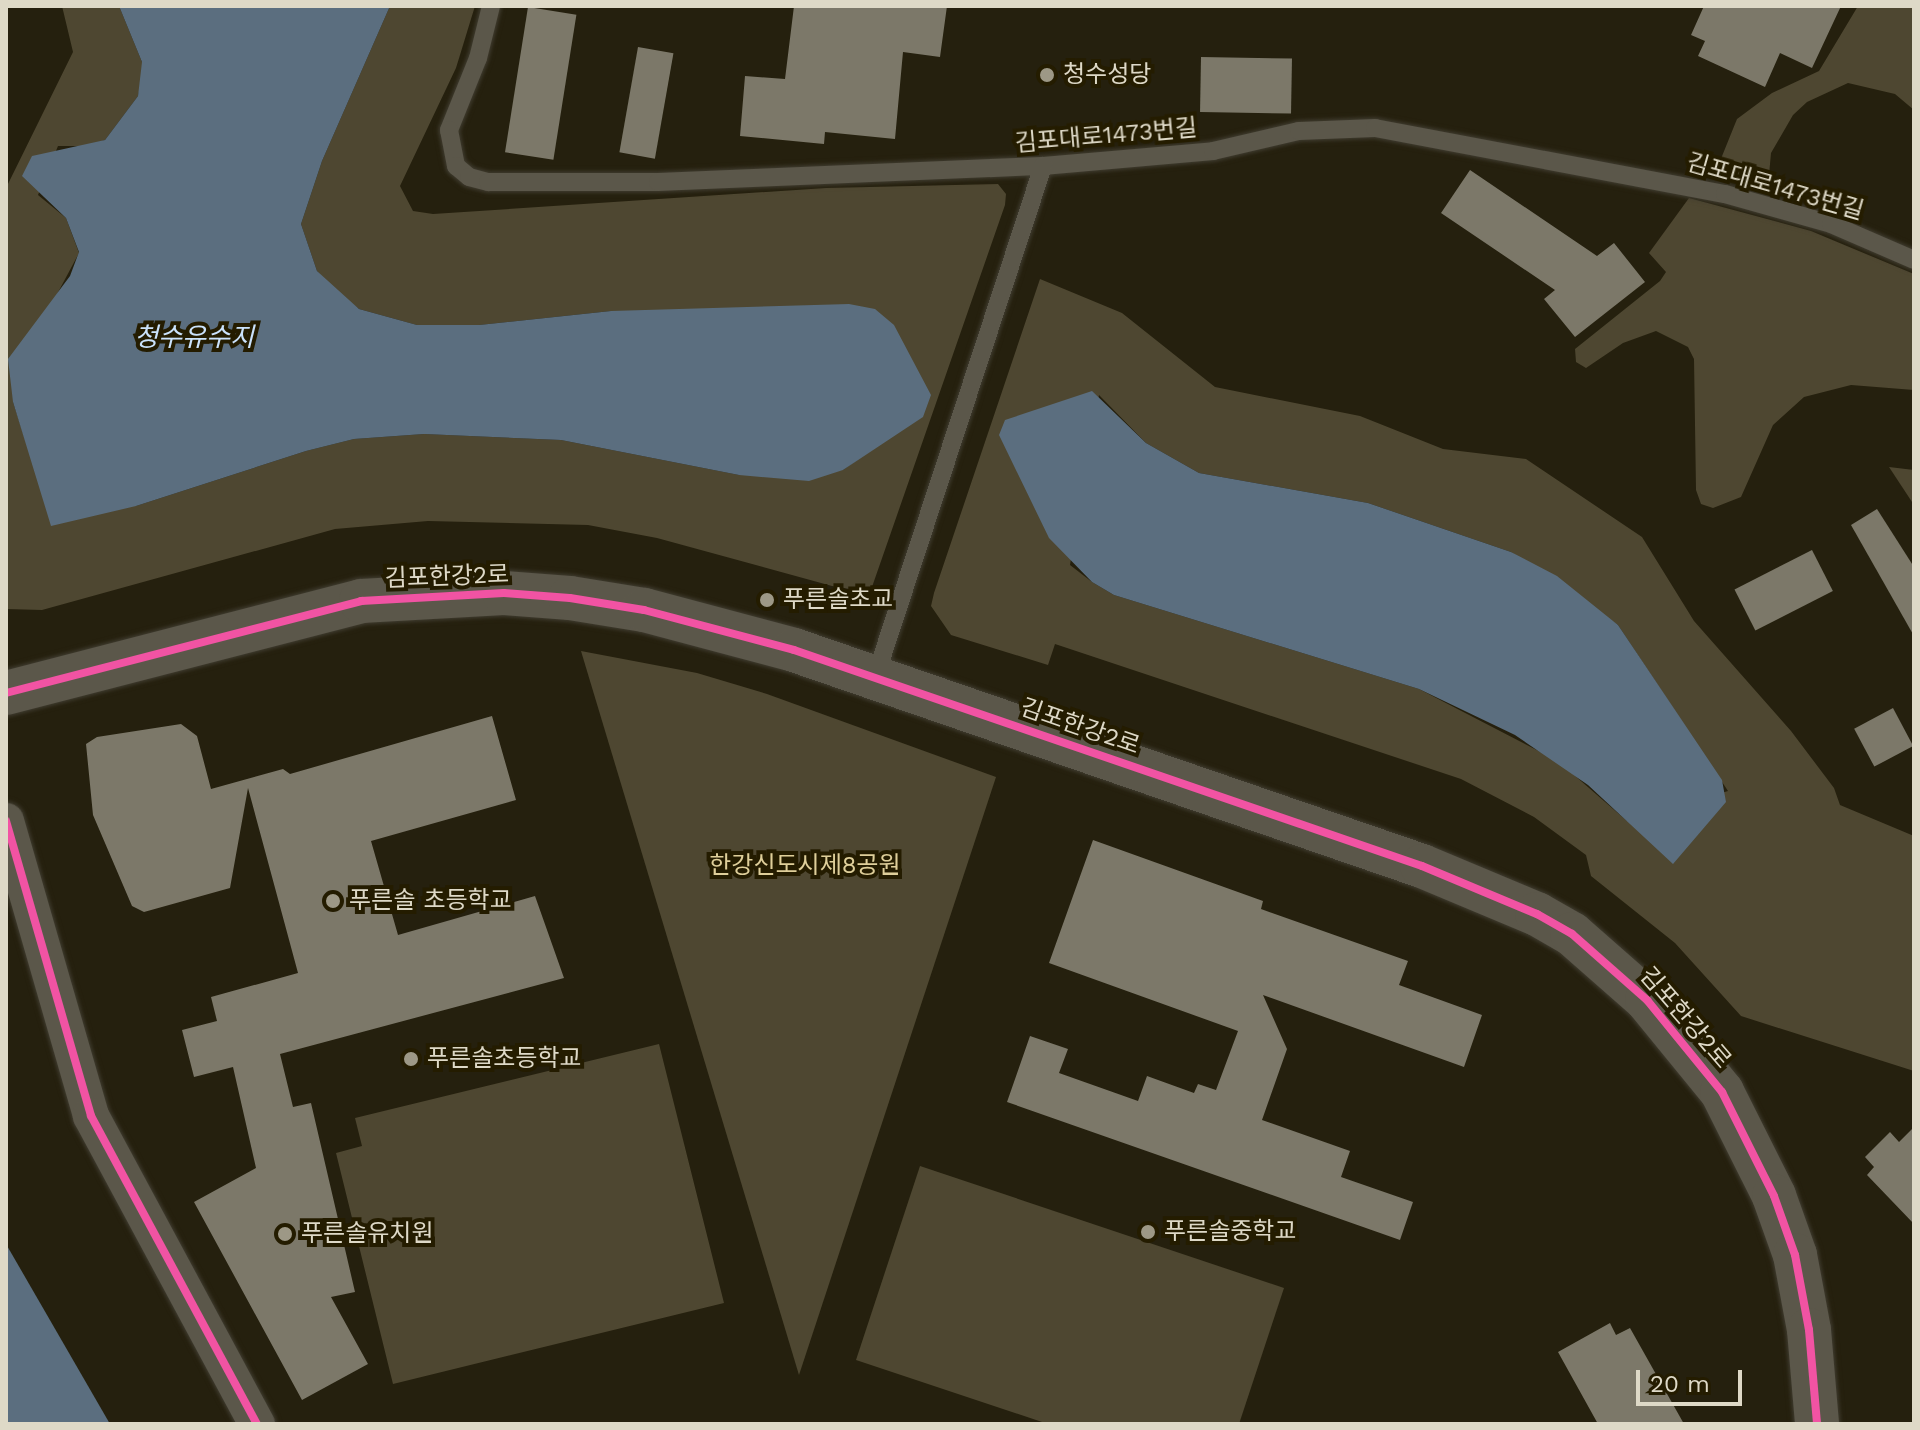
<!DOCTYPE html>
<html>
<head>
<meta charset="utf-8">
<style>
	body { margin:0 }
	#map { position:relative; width:1920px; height:1430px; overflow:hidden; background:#25200e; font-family:"Work Sans","Noto Sans KR",sans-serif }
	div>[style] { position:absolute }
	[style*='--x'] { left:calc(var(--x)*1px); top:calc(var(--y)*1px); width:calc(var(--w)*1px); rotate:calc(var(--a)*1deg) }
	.green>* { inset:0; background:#4e4731 }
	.water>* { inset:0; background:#5b6e7f }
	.building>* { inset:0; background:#7c7869; transform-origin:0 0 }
	.roads { filter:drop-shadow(0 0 2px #403c30) drop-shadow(0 0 2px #403c30) }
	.service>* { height:18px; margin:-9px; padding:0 9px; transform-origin:9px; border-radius:9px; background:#5b574a }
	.minor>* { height:36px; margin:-18px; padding:0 18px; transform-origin:18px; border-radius:18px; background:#5b574a }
	.tertiary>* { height:44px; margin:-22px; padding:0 22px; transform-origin:22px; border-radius:22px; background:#5b574a }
	.cycleway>* { height:8px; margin:-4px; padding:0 4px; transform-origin:4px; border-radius:4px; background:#f153a3 }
	.dots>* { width:22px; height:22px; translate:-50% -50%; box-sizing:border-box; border:4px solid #241c00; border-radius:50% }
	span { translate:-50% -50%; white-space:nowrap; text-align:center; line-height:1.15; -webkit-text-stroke:8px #241c00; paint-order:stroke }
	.poi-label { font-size:24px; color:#ded9c7 }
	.left { translate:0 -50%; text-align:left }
	.street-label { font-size:24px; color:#ded9c7 }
	.park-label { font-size:24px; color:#dfcf9a }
	.water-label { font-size:26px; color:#cbe3fc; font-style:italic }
	.frame { position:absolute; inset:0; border:8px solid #ded9c7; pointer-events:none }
	.scale { position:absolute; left:1636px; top:1370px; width:106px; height:36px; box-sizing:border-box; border:4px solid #ded9c7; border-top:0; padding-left:10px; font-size:24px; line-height:28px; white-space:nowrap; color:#ded9c7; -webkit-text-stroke:6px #241c00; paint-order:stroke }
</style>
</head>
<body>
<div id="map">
	<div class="green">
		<i style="clip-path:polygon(62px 6px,119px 6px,142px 62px,142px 79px,138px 96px,105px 140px,89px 146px,58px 146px,38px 195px,66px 218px,79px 253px,55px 298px,13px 402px,26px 442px,136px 506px,306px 451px,354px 439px,424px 434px,561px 440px,739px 475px,843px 470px,861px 457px,611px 311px,479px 325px,417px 325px,359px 309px,334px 290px,317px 271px,301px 224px,322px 161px,390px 6px,475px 6px,456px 68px,400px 186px,413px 211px,433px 214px,826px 188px,998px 184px,1006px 194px,1005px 205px,872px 587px,861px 591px,832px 586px,657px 538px,588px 525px,428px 521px,335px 529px,42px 610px,6px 609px,6px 188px,73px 52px)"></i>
		<i style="clip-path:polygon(1858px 6px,1914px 6px,1914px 110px,1895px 94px,1848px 83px,1807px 102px,1793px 115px,1771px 153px,1768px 186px,1714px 176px,1737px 119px,1772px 93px,1819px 71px)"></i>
		<i style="clip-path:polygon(1689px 198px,1811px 231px,1914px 274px,1914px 390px,1851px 385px,1804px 397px,1773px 425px,1741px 497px,1713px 508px,1701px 504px,1696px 490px,1694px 359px,1688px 347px,1656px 331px,1623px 343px,1586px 368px,1576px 362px,1575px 349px,1660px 281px,1666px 272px,1649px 253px)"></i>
		<i style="clip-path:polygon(evenodd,1040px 279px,1122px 313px,1215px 387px,1360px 416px,1443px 449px,1526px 459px,1642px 537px,1694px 621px,1791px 731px,1834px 788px,1840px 805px,1914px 836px,1914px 1071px,1741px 1016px,1675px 943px,1591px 876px,1586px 855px,1534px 817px,1461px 779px,1055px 644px,1048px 665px,951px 635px,931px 606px,934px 593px,1040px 279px,1099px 395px,1146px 443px,1199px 473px,1368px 503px,1511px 552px,1618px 625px,1728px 791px,1627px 821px,1558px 761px,1419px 689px,1114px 595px,1092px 582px,1070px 565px,1099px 395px)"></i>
		<i style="clip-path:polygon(1889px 467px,1914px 470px,1914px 505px)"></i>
		<i style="clip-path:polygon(581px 651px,697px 673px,767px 694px,996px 777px,799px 1375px)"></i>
		<i style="clip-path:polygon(659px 1044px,724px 1303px,393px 1384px,336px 1153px,362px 1146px,355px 1118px)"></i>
		<i style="clip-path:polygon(920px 1166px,1284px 1288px,1239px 1424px,1048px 1424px,856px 1360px)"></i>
	</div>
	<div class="water">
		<i style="clip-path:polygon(119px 6px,390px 6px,322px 161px,301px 224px,317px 271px,359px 309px,417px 325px,479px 325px,611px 311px,849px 304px,875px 309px,894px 325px,931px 395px,923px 417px,843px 470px,809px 481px,739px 475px,561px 440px,424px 434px,354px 439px,306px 451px,136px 506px,51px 526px,13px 402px,8px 359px,70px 276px,79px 252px,66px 218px,22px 176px,32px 156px,105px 140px,138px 96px,142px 62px)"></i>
		<i style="clip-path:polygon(1092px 391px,1146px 443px,1199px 473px,1368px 503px,1511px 552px,1557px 576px,1618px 625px,1722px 780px,1726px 802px,1673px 864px,1588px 785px,1515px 735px,1419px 689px,1114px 595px,1092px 582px,1049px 538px,999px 435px,1005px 420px)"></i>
		<i style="clip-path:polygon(6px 1244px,110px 1424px,6px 1424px)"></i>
	</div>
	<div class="building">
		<i style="clip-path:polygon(794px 6px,947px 6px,940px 57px,903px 52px,895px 139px,825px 132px,824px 144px,740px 136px,745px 76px,785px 79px)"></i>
		<i style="clip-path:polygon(1704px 6px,1841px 6px,1812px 68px,1780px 53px,1765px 87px,1698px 56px,1705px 41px,1691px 35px)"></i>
		<i style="left:528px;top:7px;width:49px;height:147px;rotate:9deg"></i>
		<i style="left:638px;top:47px;width:36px;height:107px;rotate:10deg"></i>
		<i style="left:1201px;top:57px;width:91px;height:55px;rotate:1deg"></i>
		<i style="clip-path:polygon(1470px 170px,1597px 256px,1614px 243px,1645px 282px,1575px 337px,1544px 299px,1555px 290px,1441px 213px)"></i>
		<i style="clip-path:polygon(1877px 509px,1914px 567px,1914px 636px,1851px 525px)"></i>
		<i style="left:1812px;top:550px;width:46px;height:87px;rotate:63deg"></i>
		<i style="left:1893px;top:708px;width:43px;height:44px;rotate:62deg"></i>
		<i style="clip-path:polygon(492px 716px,516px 800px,371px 841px,398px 935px,535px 896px,564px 978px,280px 1054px,293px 1107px,311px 1103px,355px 1292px,331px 1297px,368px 1364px,302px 1400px,194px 1202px,256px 1168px,233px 1067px,194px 1077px,182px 1030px,217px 1021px,211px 997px,298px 973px,248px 788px,230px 888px,144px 912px,132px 906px,93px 815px,86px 744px,97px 737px,181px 724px,197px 736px,211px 789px,283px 769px,290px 774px)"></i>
		<i style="clip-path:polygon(1093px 840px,1263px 901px,1261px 909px,1408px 961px,1399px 985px,1482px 1015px,1464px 1067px,1263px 995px,1287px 1049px,1262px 1120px,1350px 1151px,1341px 1177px,1413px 1202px,1400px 1240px,1007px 1102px,1030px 1036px,1068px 1049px,1059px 1073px,1138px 1101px,1147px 1076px,1194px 1093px,1198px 1084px,1216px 1090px,1238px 1031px,1049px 963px)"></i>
		<i style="clip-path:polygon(1914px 1127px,1914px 1224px,1867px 1175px,1874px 1167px,1865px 1157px,1890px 1132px,1899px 1142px)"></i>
		<i style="clip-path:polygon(1610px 1323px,1616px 1335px,1630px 1328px,1684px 1424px,1598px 1424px,1558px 1352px)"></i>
	</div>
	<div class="roads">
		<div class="service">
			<i style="--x:491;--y:6;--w:54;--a:104"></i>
			<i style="--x:478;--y:58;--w:78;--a:111.9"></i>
			<i style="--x:449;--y:130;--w:37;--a:79"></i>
			<i style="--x:456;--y:166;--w:17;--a:40"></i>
			<i style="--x:469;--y:177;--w:20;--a:15"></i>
			<i style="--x:488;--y:182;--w:170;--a:0"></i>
			<i style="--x:658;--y:182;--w:385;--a:-2.4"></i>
			<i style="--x:1043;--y:166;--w:171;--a:-5"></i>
			<i style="--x:1213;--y:151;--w:88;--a:-13.1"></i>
			<i style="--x:1299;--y:131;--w:76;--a:-2.3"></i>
			<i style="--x:1375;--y:128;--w:356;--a:10.7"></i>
			<i style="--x:1725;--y:194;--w:110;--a:15.8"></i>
			<i style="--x:1831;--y:224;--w:90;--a:23.4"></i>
			<i style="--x:875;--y:678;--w:539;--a:-71.83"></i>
		</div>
		<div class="minor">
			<i style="--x:6;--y:821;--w:307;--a:73.9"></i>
			<i style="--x:91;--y:1116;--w:350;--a:61.7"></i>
		</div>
		<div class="tertiary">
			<i style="--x:6;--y:693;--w:367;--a:-14.5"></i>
			<i style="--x:361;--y:601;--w:143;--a:-3.2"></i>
			<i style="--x:504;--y:593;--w:66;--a:4.3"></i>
			<i style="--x:570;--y:598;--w:75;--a:9.2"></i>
			<i style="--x:644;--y:610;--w:155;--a:14.9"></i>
			<i style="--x:794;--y:650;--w:664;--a:18.98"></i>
			<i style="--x:1422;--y:866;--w:125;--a:22.7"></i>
			<i style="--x:1537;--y:914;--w:40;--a:29.7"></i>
			<i style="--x:1572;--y:934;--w:100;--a:41.3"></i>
			<i style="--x:1647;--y:1000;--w:119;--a:50.8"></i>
			<i style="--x:1722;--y:1092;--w:116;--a:63.4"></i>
			<i style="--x:1774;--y:1196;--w:63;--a:70.4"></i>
			<i style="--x:1795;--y:1255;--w:76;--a:79.4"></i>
			<i style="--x:1809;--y:1330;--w:94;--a:85.1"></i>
		</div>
	</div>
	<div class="cycleway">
		<i style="--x:6;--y:693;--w:367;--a:-14.5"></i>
		<i style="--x:361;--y:601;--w:143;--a:-3.2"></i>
		<i style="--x:504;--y:593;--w:66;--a:4.3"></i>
		<i style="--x:570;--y:598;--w:75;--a:9.2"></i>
		<i style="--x:644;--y:610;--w:155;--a:14.9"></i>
		<i style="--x:794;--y:650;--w:664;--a:18.98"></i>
		<i style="--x:1422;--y:866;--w:125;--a:22.7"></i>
		<i style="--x:1537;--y:914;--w:40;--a:29.7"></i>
		<i style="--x:1572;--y:934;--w:100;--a:41.3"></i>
		<i style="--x:1647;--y:1000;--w:119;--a:50.8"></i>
		<i style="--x:1722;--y:1092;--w:116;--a:63.4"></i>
		<i style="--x:1774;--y:1196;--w:63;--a:70.4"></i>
		<i style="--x:1795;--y:1255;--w:76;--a:79.4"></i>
		<i style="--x:1809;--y:1330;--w:94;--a:85.1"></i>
		<i style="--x:6;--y:821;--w:307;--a:73.9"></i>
		<i style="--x:91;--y:1116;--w:350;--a:61.7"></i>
	</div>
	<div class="dots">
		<i style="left:1047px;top:75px;background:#9d9886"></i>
		<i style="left:767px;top:600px;background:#9d9886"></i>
		<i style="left:333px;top:901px;background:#9d9886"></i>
		<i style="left:411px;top:1059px;background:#9d9886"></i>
		<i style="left:1148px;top:1232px;background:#9d9886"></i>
		<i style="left:285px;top:1234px;background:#9d9886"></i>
	</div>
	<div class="poi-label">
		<span class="left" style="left:1063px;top:75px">청수성당</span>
		<span class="left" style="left:783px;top:600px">푸른솔초교</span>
		<span class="left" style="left:349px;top:901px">푸른솔 초등학교</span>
		<span class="left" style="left:427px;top:1059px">푸른솔초등학교</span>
		<span class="left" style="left:1164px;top:1232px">푸른솔중학교</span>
		<span class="left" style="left:301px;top:1234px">푸른솔유치원</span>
	</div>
	<div class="street-label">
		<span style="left:1106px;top:136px;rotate:-5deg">김포대로1473번길</span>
		<span style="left:1775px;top:187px;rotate:16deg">김포대로1473번길</span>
		<span style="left:447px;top:577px;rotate:-2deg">김포한강2로</span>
		<span style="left:1080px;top:727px;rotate:19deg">김포한강2로</span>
		<span style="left:1685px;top:1018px;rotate:49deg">김포한강2로</span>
	</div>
	<div class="park-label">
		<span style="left:805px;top:866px">한강신도시제8공원</span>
	</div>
	<div class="water-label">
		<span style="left:194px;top:338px">청수유수지</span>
	</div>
	<div class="frame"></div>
	<div class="scale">20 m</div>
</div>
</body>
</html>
